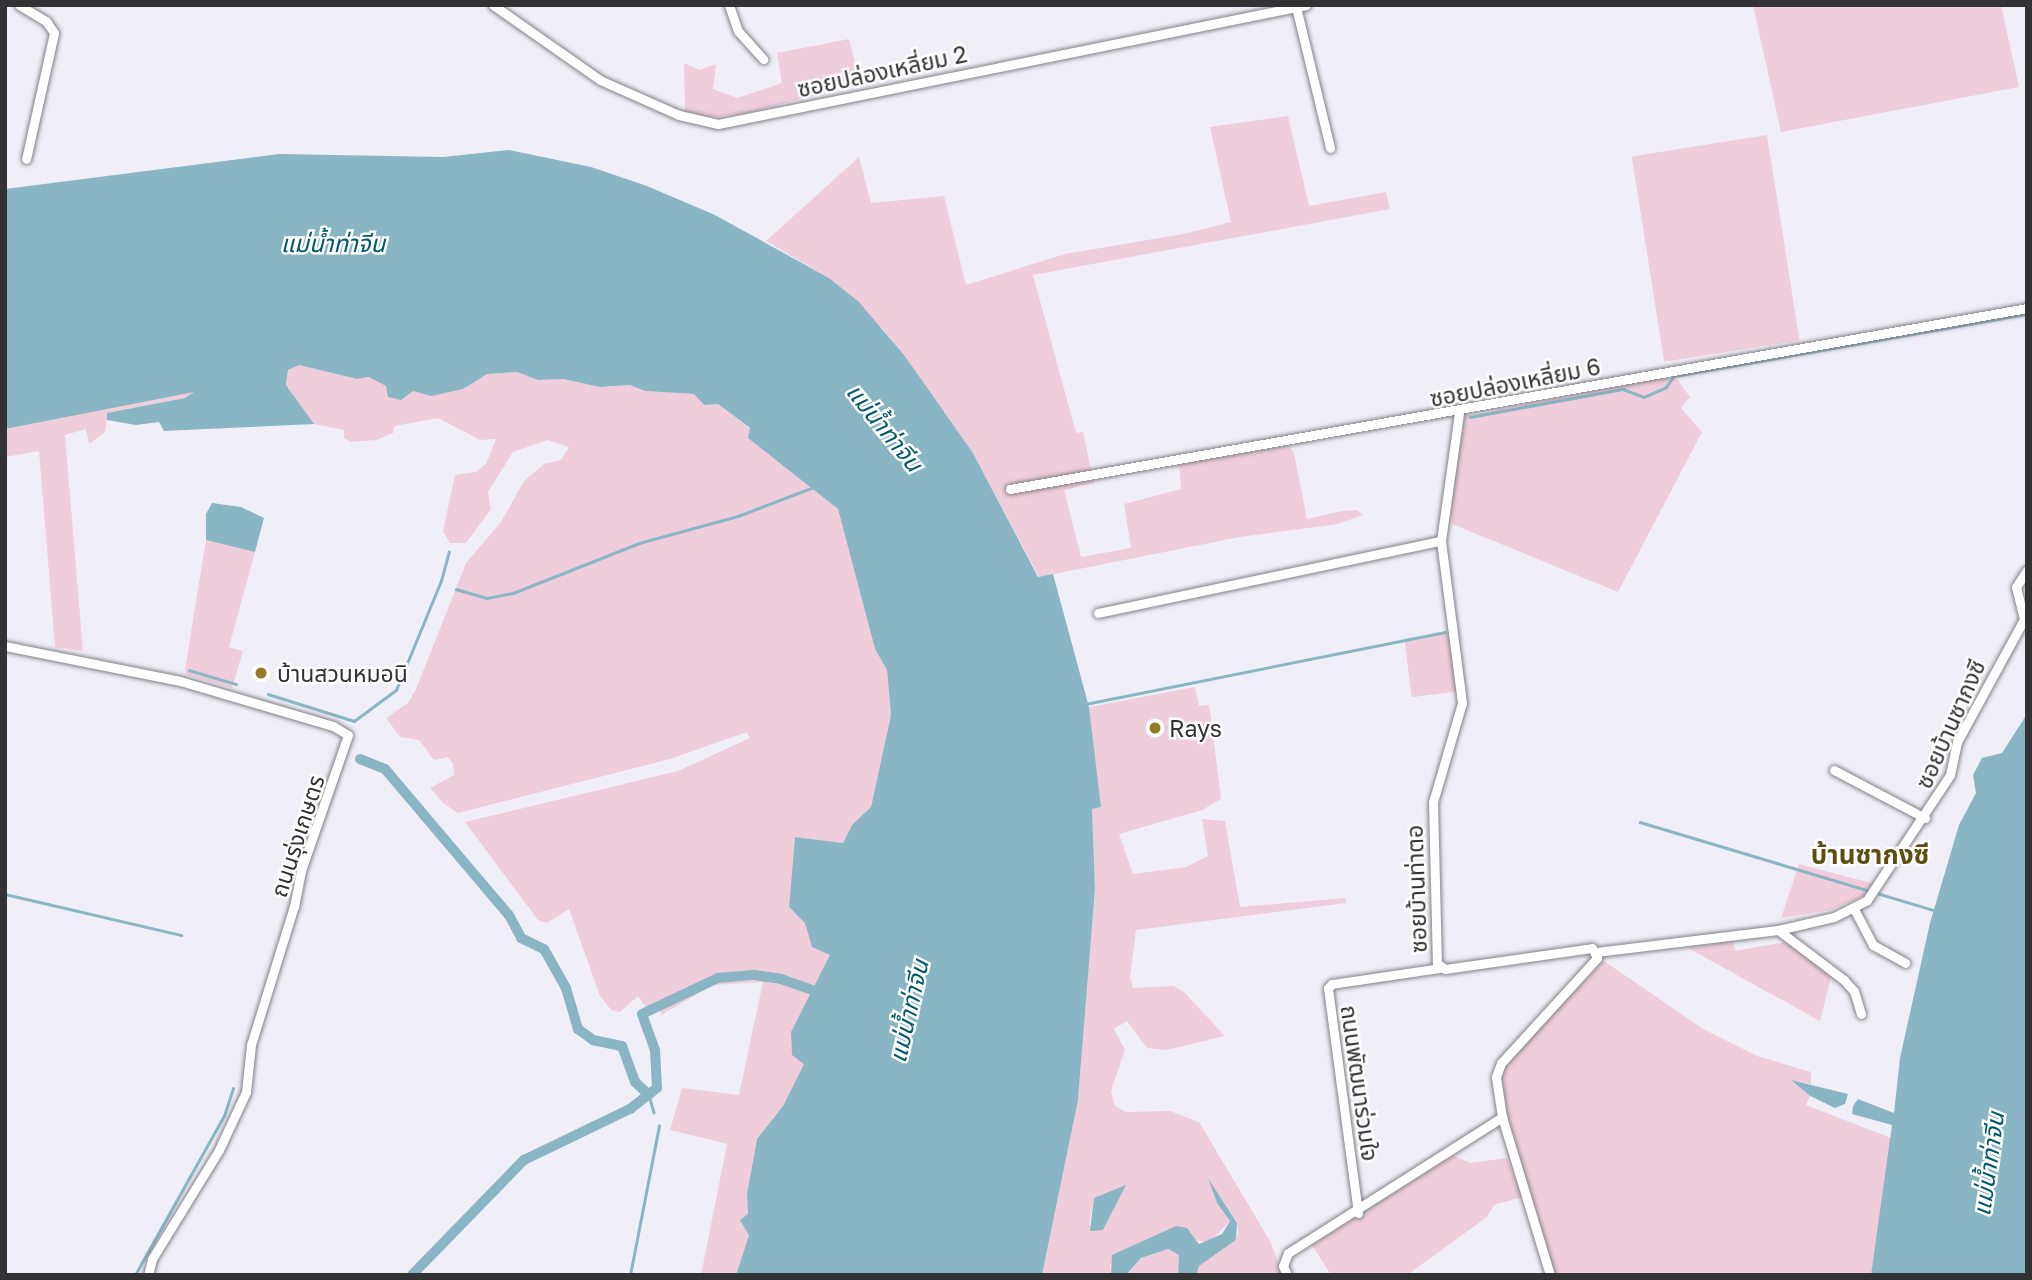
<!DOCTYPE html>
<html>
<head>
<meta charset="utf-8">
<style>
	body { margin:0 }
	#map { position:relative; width:2032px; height:1280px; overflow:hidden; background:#f0eff8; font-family:"Golos Text","Noto Sans Thai",sans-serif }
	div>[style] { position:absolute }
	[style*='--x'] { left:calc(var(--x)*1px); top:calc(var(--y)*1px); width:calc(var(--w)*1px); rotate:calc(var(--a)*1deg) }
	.green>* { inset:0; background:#f0cdda; transform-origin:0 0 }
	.water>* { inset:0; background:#8ab5c5 }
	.stream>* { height:2.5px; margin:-1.25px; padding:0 1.25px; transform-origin:1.25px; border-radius:1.25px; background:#8ab5c5 }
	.canal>* { height:10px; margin:-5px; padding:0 5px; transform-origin:5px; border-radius:5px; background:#8ab5c5 }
	.roads { filter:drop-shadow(0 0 2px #818188) drop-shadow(0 0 2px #818188) }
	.minor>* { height:9px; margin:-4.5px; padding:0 4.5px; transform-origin:4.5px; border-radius:4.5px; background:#fff }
	.dots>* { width:19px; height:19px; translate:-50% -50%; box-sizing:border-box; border:4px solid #fefefe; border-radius:50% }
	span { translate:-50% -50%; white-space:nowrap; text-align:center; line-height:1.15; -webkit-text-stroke:5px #fefefe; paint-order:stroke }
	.street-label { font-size:23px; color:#323235 }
	.poi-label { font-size:23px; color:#323235 }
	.left { translate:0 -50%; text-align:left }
	.water-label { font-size:24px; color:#005870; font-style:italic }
	.quarter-label { font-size:26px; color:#5f4d0f; font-weight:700 }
	.frame { position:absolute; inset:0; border:7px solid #323235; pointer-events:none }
</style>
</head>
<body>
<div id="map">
	<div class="green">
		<i style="clip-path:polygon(1753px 5px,2001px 5px,2019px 87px,1781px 132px)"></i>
		<i style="clip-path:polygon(849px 39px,860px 83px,744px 114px,710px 117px,685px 112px,684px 63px,699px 70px,716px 64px,713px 89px,737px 98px,782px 83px,777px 53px)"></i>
		<i style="clip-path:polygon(1288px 116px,1309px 206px,1386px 192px,1390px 209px,1033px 275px,1076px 433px,1083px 432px,1094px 483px,1064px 490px,1081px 557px,1131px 548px,1124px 504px,1181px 489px,1179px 464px,1279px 447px,1288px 446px,1294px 453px,1307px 519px,1342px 511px,1357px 510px,1363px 515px,1338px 524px,1240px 537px,1039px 577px,973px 453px,884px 330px,829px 278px,766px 241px,859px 157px,871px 203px,944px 196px,966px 285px,1065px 254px,1183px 234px,1231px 222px,1210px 127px)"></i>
		<i style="left:1767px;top:135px;width:208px;height:137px;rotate:81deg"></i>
		<i style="clip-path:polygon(299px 365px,357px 379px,369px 377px,413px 391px,463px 389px,487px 374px,517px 372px,538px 380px,563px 379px,600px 387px,630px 385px,645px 391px,694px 394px,704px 405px,718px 404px,750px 429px,749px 438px,838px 509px,875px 649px,887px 670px,891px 715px,871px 807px,852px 825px,843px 843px,795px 837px,789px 907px,806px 923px,812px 947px,831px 955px,791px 1032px,804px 1064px,783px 1106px,757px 1139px,747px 1194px,749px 1235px,736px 1275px,701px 1275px,727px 1144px,670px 1130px,682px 1088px,739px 1095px,763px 982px,713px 985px,661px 1015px,660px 1011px,650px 1013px,638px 996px,620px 1012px,611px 1010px,600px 996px,569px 909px,547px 923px,538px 920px,465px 822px,678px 771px,750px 738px,747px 732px,670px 759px,458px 813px,443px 803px,430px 788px,454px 775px,453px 764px,448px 757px,434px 760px,419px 740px,400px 737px,386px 718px,408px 703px,416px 689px,466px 563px,501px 522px,524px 481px,544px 464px,561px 460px,569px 447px,547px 440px,513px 452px,488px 492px,491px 509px,466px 543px,450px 543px,443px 531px,455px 475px,476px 472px,486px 464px,496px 439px,480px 440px,438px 418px,395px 426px,393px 433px,376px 440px,351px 442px,344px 438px,344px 430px,314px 424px,286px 385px,288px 370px)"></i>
		<i style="clip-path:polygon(1660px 378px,1677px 379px,1690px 397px,1681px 408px,1702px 432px,1618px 592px,1452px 524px,1452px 491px,1465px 416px)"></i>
		<i style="clip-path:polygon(197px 391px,185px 398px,108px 413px,105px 432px,89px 444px,86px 429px,65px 435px,83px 651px,55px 647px,39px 451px,5px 457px,5px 429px)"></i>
		<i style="clip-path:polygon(206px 540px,255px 552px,229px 647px,243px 651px,232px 688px,187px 675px,185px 670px)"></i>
		<i style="left:1450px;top:633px;width:59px;height:46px;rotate:83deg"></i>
		<i style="clip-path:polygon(evenodd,1195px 687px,1199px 706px,1209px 705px,1210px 711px,1221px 799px,1202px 810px,1119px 834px,1133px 874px,1186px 867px,1208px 856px,1202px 819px,1225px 821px,1240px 907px,1345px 898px,1346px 903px,1136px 930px,1130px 976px,1133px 988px,1173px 986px,1184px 992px,1225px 1036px,1166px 1050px,1147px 1048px,1127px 1021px,1114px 1029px,1125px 1050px,1111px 1091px,1115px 1106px,1125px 1112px,1170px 1111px,1199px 1122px,1270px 1241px,1283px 1275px,1196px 1275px,1198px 1266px,1236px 1240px,1238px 1234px,1237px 1222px,1209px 1180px,1217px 1203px,1230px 1221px,1209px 1243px,1191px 1239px,1110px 1265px,1111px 1275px,1042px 1275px,1078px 1099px,1095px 889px,1092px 809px,1100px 807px,1089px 707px,1195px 687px,1109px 1193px,1109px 1219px,1103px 1230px,1089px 1225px,1094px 1198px,1109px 1193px)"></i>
		<i style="clip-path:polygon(1799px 864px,1875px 884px,1868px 894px,1830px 910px,1781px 918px)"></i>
		<i style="clip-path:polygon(1733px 941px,1735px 951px,1786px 942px,1825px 970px,1831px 977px,1820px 1021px,1688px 948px)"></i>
		<i style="clip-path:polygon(1604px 961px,1703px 1029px,1757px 1056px,1811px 1072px,1811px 1084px,1792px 1081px,1810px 1096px,1806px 1105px,1891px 1138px,1871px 1275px,1555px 1275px,1498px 1085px,1501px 1069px,1511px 1056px)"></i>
		<i style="clip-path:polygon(1453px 1155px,1470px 1163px,1507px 1158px,1522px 1197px,1494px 1205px,1487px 1217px,1407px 1275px,1331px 1275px,1312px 1245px)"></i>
		<i style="clip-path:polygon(1168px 1249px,1179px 1255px,1178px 1275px,1126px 1275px,1141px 1258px)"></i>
	</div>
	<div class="water">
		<i style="clip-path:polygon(509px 150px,591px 167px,647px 186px,715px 215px,829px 278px,859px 302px,904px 355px,973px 453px,1038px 577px,1053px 574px,1089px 707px,1101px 807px,1092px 809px,1095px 889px,1078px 1100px,1042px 1275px,736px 1275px,749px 1235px,740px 1220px,748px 1214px,747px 1194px,757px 1139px,783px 1106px,804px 1064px,792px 1055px,791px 1032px,830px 955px,812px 947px,805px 923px,789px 907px,795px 837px,843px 843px,852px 825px,871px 807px,891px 715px,887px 670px,875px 649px,838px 509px,748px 438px,750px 428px,718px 404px,704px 405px,694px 394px,645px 391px,630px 385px,600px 387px,563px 379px,538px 380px,517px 372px,487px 374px,463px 389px,431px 396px,413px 391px,401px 400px,388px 397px,386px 386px,369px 377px,357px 379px,299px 365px,288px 370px,286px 385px,314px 424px,164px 431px,159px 422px,136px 425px,107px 420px,107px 413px,185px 398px,194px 392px,5px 429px,5px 189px,279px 154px,443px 157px)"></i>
		<i style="clip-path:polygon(212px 503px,241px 507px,264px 518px,255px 552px,206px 540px,206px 514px)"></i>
		<i style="clip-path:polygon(2027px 714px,2027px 1275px,1871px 1275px,1892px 1125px,1852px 1114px,1853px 1106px,1858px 1099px,1894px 1113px,1900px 1058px,1930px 923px,1959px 825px,1976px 793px,1973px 775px,1982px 758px,2002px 753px)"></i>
		<i style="clip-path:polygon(1791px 1080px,1848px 1094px,1845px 1104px,1835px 1108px,1810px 1096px)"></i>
		<i style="clip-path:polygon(1208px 1178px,1237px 1223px,1236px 1240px,1199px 1266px,1196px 1275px,1178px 1275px,1179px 1255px,1168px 1249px,1141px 1258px,1126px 1275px,1111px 1275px,1112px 1255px,1176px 1226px,1187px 1228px,1199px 1244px,1222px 1234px,1230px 1221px,1217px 1203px)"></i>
		<i style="clip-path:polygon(1126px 1185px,1103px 1230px,1090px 1231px,1094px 1198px)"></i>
	</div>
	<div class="stream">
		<i style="--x:1470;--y:417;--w:156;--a:-10.4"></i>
		<i style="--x:1623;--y:389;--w:22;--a:21"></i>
		<i style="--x:1644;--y:397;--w:24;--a:-24"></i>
		<i style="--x:1666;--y:387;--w:14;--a:-54"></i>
		<i style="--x:1674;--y:376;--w:358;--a:-10"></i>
		<i style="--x:456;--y:589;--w:32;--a:16"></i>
		<i style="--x:487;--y:598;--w:26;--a:-11"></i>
		<i style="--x:513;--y:593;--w:136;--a:-21.6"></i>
		<i style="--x:639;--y:543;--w:103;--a:-15.3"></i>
		<i style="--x:738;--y:516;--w:81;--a:-20.9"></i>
		<i style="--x:189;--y:670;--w:49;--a:16.6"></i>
		<i style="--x:268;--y:694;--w:90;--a:17.4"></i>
		<i style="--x:354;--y:721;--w:52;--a:-36.4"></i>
		<i style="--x:396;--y:690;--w:118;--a:-67.6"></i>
		<i style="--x:441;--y:581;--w:30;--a:-75"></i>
		<i style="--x:1085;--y:704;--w:367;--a:-11.3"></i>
		<i style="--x:1640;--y:822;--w:309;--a:16.7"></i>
		<i style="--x:5;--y:894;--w:181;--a:13.1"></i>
		<i style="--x:649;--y:1095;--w:18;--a:74"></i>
		<i style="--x:135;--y:1275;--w:182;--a:-60.8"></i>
		<i style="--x:224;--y:1116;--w:29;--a:-72"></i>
		<i style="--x:630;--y:1275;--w:152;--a:-79"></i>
	</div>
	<div class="canal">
		<i style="--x:360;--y:759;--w:27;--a:22"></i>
		<i style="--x:385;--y:769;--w:192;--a:49.7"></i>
		<i style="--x:509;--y:915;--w:26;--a:62"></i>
		<i style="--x:521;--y:938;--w:25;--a:26"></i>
		<i style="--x:544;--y:949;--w:45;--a:60.6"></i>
		<i style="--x:566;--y:988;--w:43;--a:73.7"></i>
		<i style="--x:578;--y:1029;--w:19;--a:36"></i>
		<i style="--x:593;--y:1040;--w:30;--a:12"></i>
		<i style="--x:622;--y:1046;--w:38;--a:70"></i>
		<i style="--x:635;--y:1082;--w:19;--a:43"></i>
		<i style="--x:412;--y:1275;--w:161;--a:-45.8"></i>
		<i style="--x:524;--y:1160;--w:118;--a:-25.7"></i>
		<i style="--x:630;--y:1109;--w:34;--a:-38"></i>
		<i style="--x:657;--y:1088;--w:38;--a:-93"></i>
		<i style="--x:655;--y:1050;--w:38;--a:-110"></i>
		<i style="--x:642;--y:1014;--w:84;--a:-25.3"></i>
		<i style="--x:718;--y:978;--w:36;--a:-5"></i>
		<i style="--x:754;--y:975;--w:27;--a:8"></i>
		<i style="--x:781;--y:979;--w:49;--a:19.2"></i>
	</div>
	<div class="roads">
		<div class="minor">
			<i style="--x:19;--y:5;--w:31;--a:31"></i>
			<i style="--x:46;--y:21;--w:14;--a:56"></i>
			<i style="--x:54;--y:33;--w:129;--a:102.5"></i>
			<i style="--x:493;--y:5;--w:131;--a:35"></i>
			<i style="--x:600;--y:80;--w:86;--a:23.9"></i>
			<i style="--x:679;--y:115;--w:40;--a:13"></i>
			<i style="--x:718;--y:124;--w:600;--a:-11.44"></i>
			<i style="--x:729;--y:5;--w:28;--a:71"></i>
			<i style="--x:738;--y:31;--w:38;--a:48"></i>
			<i style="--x:1296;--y:7;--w:145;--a:76.4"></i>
			<i style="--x:1459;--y:413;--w:129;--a:98"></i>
			<i style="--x:1441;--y:541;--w:163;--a:82.6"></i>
			<i style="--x:1462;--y:703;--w:103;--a:106.3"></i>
			<i style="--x:1433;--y:802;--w:161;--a:88.6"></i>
			<i style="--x:1437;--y:963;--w:10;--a:37"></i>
			<i style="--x:1445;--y:969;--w:148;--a:-8.1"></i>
			<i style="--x:1592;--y:948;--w:11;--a:63"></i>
			<i style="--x:1597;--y:958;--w:142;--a:132.4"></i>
			<i style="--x:1501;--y:1063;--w:15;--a:110"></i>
			<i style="--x:1496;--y:1077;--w:40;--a:81.5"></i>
			<i style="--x:1502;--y:1117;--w:165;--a:73.1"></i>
			<i style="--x:1010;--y:489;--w:1033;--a:-10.09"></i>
			<i style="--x:1098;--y:613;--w:350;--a:-11.9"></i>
			<i style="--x:5;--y:646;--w:178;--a:11.3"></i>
			<i style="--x:180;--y:681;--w:159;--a:16.4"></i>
			<i style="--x:333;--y:726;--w:17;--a:31"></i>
			<i style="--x:348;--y:735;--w:144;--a:109.1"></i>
			<i style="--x:301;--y:871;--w:36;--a:101"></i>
			<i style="--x:294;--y:906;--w:145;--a:107.2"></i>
			<i style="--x:251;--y:1045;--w:47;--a:96.1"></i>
			<i style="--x:246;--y:1092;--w:64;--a:115"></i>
			<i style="--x:219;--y:1150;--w:128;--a:121.6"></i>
			<i style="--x:152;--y:1259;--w:16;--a:104"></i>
			<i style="--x:1834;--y:770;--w:103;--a:27.8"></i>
			<i style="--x:1854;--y:909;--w:41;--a:62.2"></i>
			<i style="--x:1873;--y:945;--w:37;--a:29"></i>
			<i style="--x:1778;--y:930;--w:83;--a:37.1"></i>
			<i style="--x:1844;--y:980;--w:15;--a:48"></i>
			<i style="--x:1854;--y:991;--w:24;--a:73"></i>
			<i style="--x:1596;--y:952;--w:183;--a:-6.9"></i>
			<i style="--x:1778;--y:930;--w:57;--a:-13.1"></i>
			<i style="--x:1834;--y:917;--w:37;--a:-27"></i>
			<i style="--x:1867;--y:900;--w:150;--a:-56.4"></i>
			<i style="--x:1950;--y:775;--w:34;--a:-78"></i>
			<i style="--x:1957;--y:742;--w:140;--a:-61.4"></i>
			<i style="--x:2024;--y:619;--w:33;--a:-104"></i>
			<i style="--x:2016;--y:587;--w:20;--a:-57"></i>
			<i style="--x:1358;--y:1213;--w:227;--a:-97.6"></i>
			<i style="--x:1328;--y:988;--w:6;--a:-45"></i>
			<i style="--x:1332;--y:984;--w:109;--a:-8.4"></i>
			<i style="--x:1287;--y:1275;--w:10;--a:-114"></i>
			<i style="--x:1283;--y:1266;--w:14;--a:-69"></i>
			<i style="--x:1288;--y:1253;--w:254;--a:-32.4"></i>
		</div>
	</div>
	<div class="dots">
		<i style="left:261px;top:673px;background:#947a21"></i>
		<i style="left:1155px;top:728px;background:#947a21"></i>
	</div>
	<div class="street-label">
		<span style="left:882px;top:71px;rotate:-12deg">ซอยปล่องเหลี่ยม 2</span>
		<span style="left:1515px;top:382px;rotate:-11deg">ซอยปล่องเหลี่ยม 6</span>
		<span style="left:1950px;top:724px;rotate:-66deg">ซอยบ้านซากงซี</span>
		<span style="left:297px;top:836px;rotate:-72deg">ถนนรุ่งเกษตร</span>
		<span style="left:1416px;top:889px;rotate:-92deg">ซอยบ้านท่าตอ</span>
		<span style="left:1360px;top:1083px;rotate:82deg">ถนนพัฒนาร่วมใจ</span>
	</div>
	<div class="poi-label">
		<span class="left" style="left:277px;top:673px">บ้านสวนหมอนิ</span>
		<span class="left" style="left:1169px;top:728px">Rays</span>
	</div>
	<div class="water-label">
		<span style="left:333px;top:243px">แม่น้ำท่าจีน</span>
		<span style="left:885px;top:427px;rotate:51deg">แม่น้ำท่าจีน</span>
		<span style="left:908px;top:1011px;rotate:-77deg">แม่น้ำท่าจีน</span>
		<span style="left:1988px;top:1164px;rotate:-82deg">แม่น้ำท่าจีน</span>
	</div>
	<div class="quarter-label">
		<span style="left:1870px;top:855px">บ้านซากงซี</span>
	</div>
	<div class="frame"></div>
</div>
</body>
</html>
